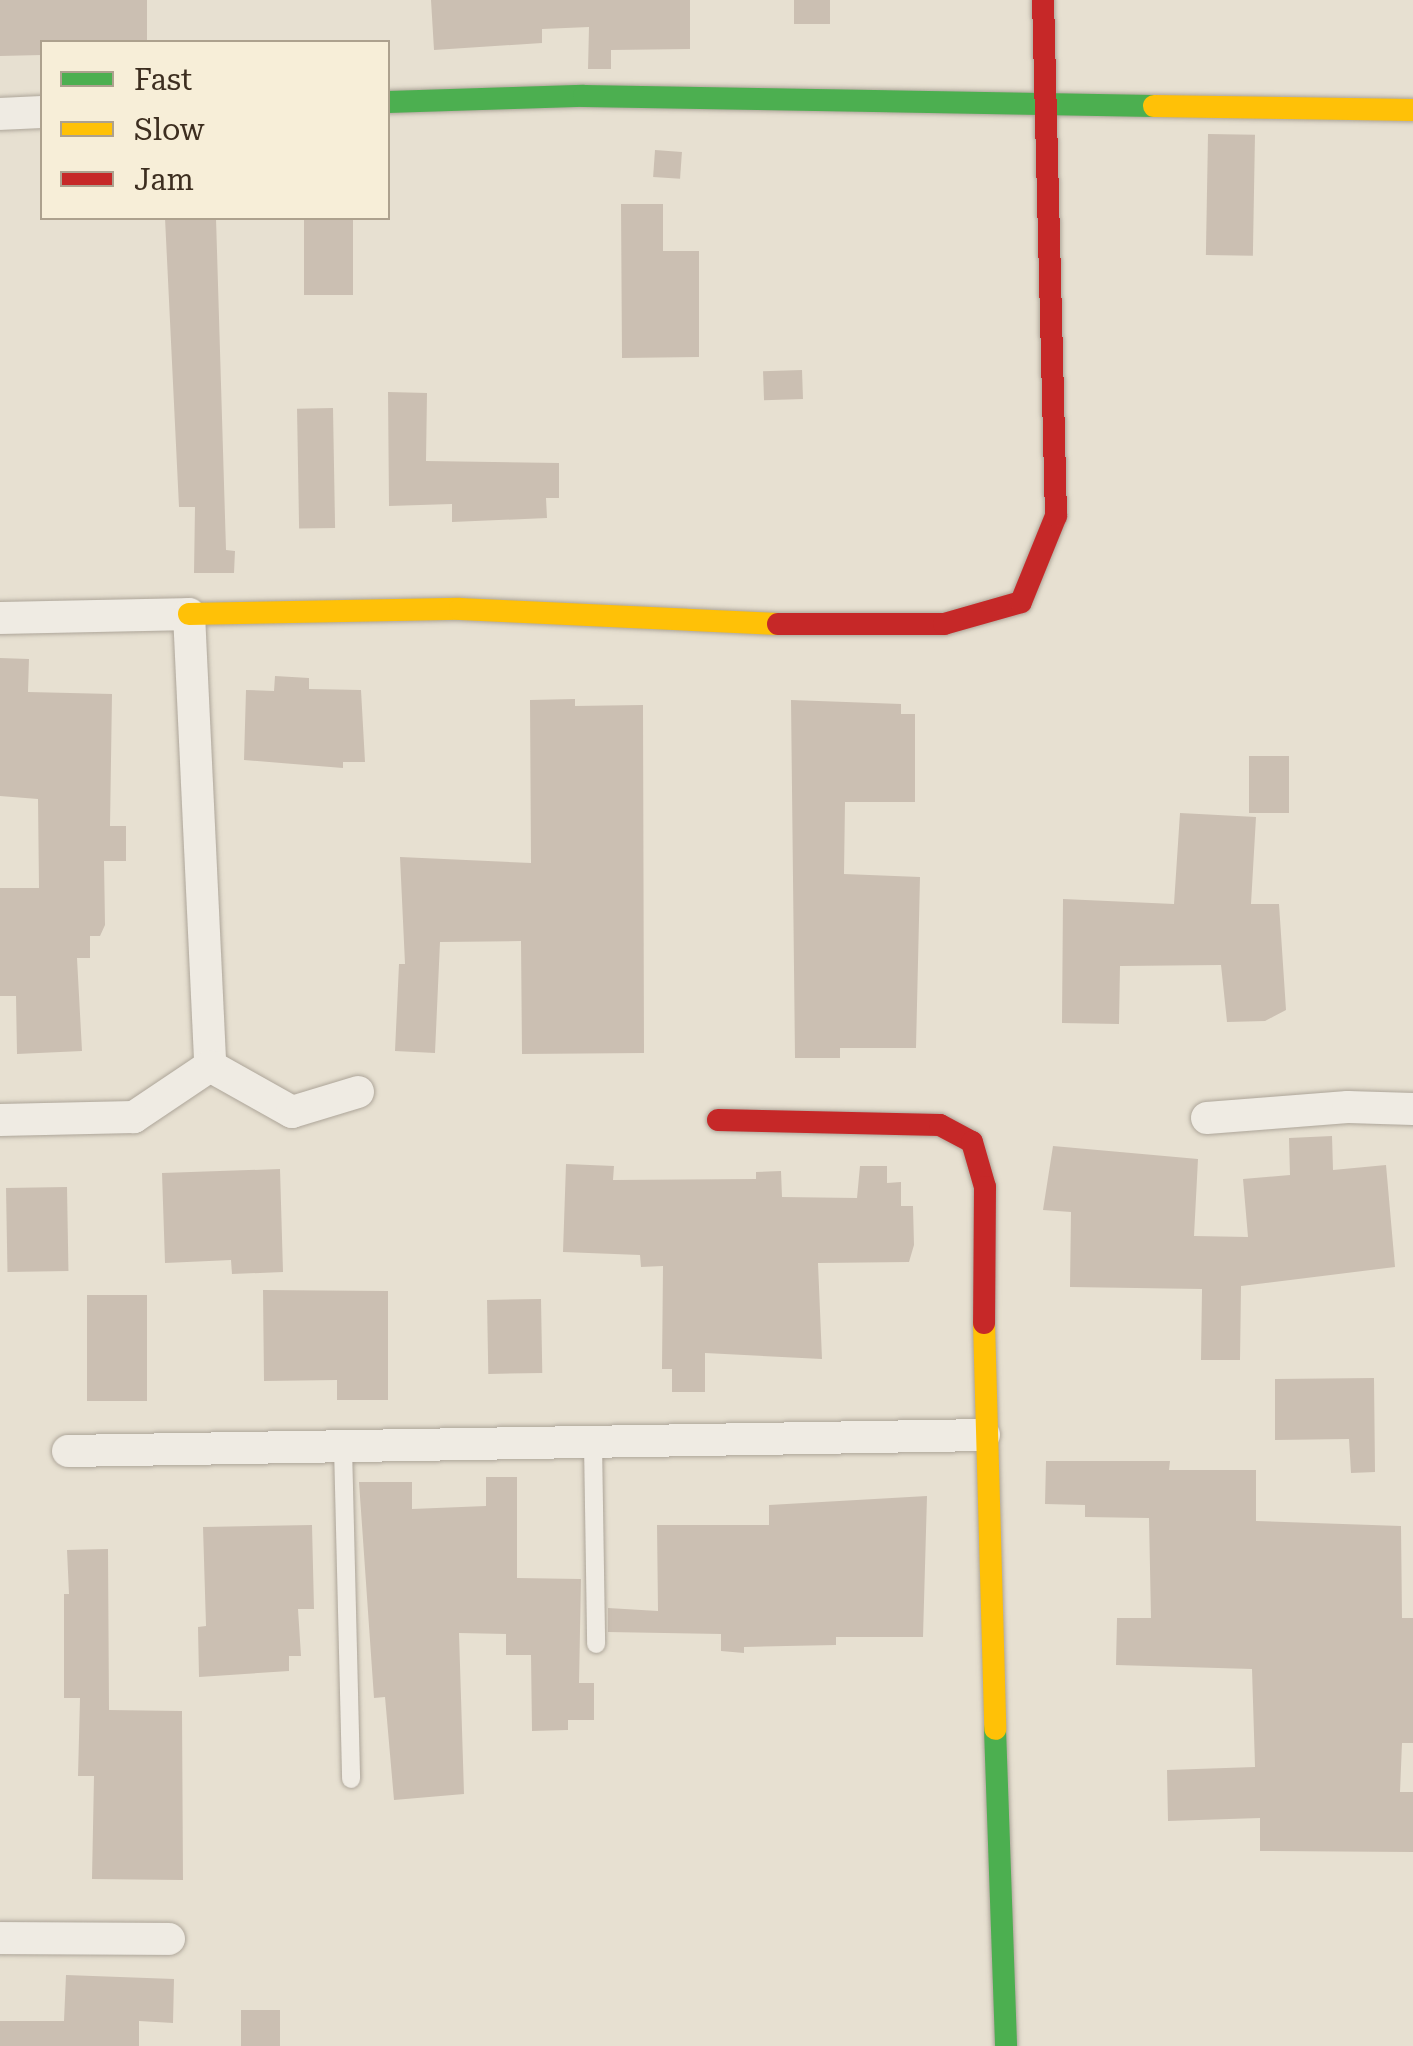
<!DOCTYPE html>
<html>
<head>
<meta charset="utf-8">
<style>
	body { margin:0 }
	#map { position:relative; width:1413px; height:2046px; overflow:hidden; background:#e7e0d1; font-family:"Roboto Serif",serif }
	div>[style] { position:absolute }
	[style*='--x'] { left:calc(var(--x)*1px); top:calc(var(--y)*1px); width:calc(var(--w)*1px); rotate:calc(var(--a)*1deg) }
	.building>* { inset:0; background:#cbbfb2; transform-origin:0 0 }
	.roads { filter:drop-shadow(0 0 2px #ada599) drop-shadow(0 0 2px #ada599) }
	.lane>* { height:18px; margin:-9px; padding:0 9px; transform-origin:9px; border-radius:9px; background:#efebe3 }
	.street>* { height:32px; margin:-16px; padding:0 16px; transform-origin:16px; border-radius:16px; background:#efebe3 }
	.fast>* { height:22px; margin:-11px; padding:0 11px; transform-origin:11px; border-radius:11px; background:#4caf50 }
	.slow>* { height:22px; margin:-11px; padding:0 11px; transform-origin:11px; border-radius:11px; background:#ffc107 }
	.jam>* { height:22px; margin:-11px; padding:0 11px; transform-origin:11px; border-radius:11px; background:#c62828 }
	span { translate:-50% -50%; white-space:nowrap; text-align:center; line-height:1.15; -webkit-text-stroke:8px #f7eed8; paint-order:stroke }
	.legend { position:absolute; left:40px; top:40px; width:350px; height:180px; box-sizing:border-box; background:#f7eed8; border:2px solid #ada18e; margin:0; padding:12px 18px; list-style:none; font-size:30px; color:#3d2e20 }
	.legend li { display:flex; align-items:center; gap:20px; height:50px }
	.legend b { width:50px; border:2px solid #ada18e }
</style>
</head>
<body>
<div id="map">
	<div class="building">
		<i style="clip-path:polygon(0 0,147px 0,147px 42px,42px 42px,42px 55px,0 56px)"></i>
		<i style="clip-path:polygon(431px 0,690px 0,690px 49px,611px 50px,611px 69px,588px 69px,589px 27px,542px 29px,542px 43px,434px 50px)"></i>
		<i style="left:794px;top:0;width:36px;height:24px"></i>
		<i style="left:1208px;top:134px;width:47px;height:121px;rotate:1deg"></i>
		<i style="left:655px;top:150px;width:27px;height:27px;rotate:4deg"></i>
		<i style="clip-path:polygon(621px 204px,663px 204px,663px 251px,699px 251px,699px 357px,622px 358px)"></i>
		<i style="clip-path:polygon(165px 218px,216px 218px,226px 550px,235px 551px,234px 573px,194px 573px,195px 507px,179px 507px)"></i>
		<i style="left:304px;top:218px;width:49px;height:77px"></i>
		<i style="left:802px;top:370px;width:29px;height:39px;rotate:88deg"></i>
		<i style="clip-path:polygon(388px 392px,427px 393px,426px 461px,559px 463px,559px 498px,546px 498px,547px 518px,452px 522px,452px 504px,389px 506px)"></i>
		<i style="left:333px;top:408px;width:120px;height:36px;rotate:89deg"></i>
		<i style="clip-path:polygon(0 658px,29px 659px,28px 692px,112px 694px,110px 826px,126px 826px,126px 861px,104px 861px,105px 925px,100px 936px,90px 936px,90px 958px,77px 958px,82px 1051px,17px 1054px,16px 996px,0 996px,0 888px,39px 888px,38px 799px,0 796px)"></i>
		<i style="clip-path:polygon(275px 676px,309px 678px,309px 689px,361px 690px,365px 762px,343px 762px,343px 768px,244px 760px,246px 690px,274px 691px)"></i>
		<i style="clip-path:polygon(575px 699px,575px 706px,643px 705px,644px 1053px,522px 1054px,521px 941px,440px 942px,435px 1053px,395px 1051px,399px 964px,405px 964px,400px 857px,531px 863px,530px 700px)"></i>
		<i style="clip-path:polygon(791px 700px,901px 704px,901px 714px,915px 714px,915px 802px,845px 802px,844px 874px,920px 877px,916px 1048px,840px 1048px,840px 1058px,795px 1058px)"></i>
		<i style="left:1249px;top:756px;width:40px;height:57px"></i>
		<i style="clip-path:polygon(1180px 813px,1256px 817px,1251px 904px,1279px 904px,1286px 1010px,1265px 1021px,1227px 1022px,1221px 965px,1120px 966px,1119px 1024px,1062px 1023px,1063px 899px,1174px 904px)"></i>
		<i style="clip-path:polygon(1332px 1136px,1333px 1170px,1386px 1165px,1395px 1267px,1241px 1286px,1240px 1360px,1201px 1360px,1202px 1289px,1070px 1287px,1071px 1212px,1043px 1210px,1053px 1146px,1198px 1159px,1194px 1236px,1248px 1237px,1243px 1179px,1290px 1175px,1289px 1138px)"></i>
		<i style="clip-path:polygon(566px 1164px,614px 1166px,613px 1180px,756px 1179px,756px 1172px,781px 1171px,782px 1197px,857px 1198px,860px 1166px,887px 1166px,887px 1183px,901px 1182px,901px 1206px,913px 1206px,914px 1245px,909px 1262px,818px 1263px,822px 1359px,705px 1353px,705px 1392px,672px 1392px,672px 1369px,662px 1369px,663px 1266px,641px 1267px,640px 1255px,563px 1252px)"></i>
		<i style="clip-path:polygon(280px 1169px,283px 1272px,232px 1274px,231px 1260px,165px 1263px,162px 1173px)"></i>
		<i style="left:67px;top:1187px;width:84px;height:61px;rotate:89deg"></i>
		<i style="clip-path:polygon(263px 1290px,388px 1291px,388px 1400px,337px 1400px,337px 1380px,264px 1381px)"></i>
		<i style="left:87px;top:1295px;width:60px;height:106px"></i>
		<i style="left:541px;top:1299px;width:74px;height:54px;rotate:89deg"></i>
		<i style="clip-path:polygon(1374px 1378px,1375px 1472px,1351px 1473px,1349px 1439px,1275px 1440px,1275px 1379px)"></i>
		<i style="clip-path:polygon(1046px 1461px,1170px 1461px,1169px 1470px,1256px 1470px,1256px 1521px,1401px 1526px,1402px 1618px,1413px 1618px,1413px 1743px,1402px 1743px,1400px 1792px,1413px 1792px,1413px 1852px,1260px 1851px,1260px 1818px,1168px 1821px,1167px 1770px,1255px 1767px,1252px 1669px,1116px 1665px,1117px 1618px,1151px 1618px,1149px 1518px,1085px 1517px,1085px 1505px,1045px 1504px)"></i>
		<i style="clip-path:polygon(486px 1477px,517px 1477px,517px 1578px,581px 1579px,579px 1683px,594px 1683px,594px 1720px,568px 1720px,568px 1730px,532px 1731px,531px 1655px,506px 1655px,506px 1634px,459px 1633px,464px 1794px,394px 1800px,385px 1697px,374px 1698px,359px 1482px,412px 1482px,412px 1509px,486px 1506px)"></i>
		<i style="clip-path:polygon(927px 1496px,923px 1637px,836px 1637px,836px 1645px,744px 1647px,744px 1653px,721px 1651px,721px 1634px,608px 1632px,608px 1608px,658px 1611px,657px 1525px,769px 1525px,769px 1505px)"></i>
		<i style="clip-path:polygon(312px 1525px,314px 1609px,298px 1609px,301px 1656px,289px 1656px,289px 1671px,199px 1677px,198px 1627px,206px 1626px,203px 1527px)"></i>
		<i style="clip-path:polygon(108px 1549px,109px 1710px,182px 1711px,183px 1880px,92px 1879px,94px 1776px,78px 1776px,80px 1698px,64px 1698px,64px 1594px,69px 1594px,67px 1550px)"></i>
		<i style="clip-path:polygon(66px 1975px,174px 1979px,173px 2023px,139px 2021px,139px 2046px,0 2046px,0 2021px,64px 2021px)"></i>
		<i style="left:241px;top:2010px;width:39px;height:36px"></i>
	</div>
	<div class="roads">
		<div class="lane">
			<i style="--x:593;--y:1443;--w:201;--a:89.1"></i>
			<i style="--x:343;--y:1447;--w:332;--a:88.6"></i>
		</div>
		<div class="street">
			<i style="--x:0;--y:114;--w:42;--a:-2.7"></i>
			<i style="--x:0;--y:618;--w:189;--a:-1.2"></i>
			<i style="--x:189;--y:614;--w:452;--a:87.3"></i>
			<i style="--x:210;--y:1066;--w:92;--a:146.1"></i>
			<i style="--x:134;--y:1117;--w:134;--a:178.7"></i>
			<i style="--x:210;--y:1066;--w:94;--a:29.3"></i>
			<i style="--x:292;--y:1112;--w:69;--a:-16.9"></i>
			<i style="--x:1207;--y:1118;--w:141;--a:-4.5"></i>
			<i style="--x:1348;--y:1107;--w:65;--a:1.8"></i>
			<i style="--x:68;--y:1451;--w:916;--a:-1"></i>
			<i style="--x:0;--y:1938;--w:169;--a:0.3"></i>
		</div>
		<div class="fast">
			<i style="--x:388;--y:102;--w:196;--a:-1.8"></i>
			<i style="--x:584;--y:96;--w:570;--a:1.01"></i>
			<i style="--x:995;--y:1729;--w:317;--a:88"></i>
		</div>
		<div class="slow">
			<i style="--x:1154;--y:106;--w:259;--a:0.9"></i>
			<i style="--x:189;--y:614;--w:271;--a:-1.1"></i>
			<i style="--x:460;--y:609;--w:318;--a:2.7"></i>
			<i style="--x:984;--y:1323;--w:406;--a:88.4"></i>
		</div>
		<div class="jam">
			<i style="--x:778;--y:624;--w:166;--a:0"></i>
			<i style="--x:944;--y:624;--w:80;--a:-15.9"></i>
			<i style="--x:1021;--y:602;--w:93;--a:-67.9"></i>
			<i style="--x:1056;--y:516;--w:516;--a:-91.44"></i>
			<i style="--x:718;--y:1120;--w:222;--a:1.3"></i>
			<i style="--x:940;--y:1125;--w:36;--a:28"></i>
			<i style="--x:972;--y:1142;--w:47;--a:73.9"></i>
			<i style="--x:985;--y:1187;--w:136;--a:90.4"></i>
		</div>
	</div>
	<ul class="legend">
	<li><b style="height:12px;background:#4caf50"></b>Fast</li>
	<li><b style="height:12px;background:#ffc107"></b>Slow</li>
	<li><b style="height:12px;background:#c62828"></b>Jam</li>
	</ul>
</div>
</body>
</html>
